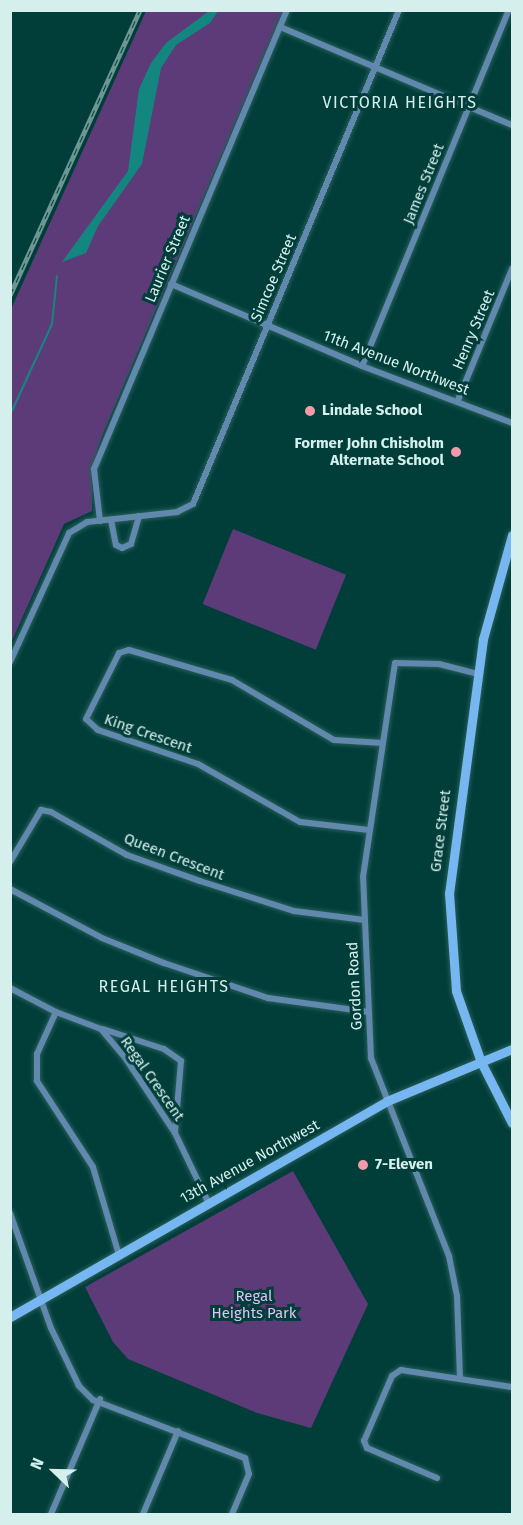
<!DOCTYPE html>
<html>
<head>
<meta charset="utf-8">
<style>
	body { margin:0 }
	#map { position:relative; width:523px; height:1525px; overflow:hidden; background:#013e3a; font-family:"Fira Sans",sans-serif }
	div>[style] { position:absolute }
	[style*='--x'] { left:calc(var(--x)*1px); top:calc(var(--y)*1px); width:calc(var(--w)*1px); rotate:calc(var(--a)*1deg) }
	.green>* { inset:0; background:#5d3b79; transform-origin:0 0 }
	.water>* { inset:0; background:#13877f }
	.stream>* { height:2px; margin:-1px; padding:0 1px; transform-origin:1px; border-radius:1px; background:#13877f }
	.roads { filter:drop-shadow(0 0 2px #275e5a) drop-shadow(0 0 2px #275e5a) }
	.street>* { height:6px; margin:-3px; padding:0 3px; transform-origin:3px; border-radius:3px; background:#6188ad }
	.secondary>* { height:9px; margin:-4.5px; padding:0 4.5px; transform-origin:4.5px; border-radius:4.5px; background:#77b7f1 }
	.rail>* { height:4.5px; margin-top:-2.25px; transform-origin:0; background:repeating-linear-gradient(90deg,#013e3a 0 7px,#6b9693 0 14px); box-sizing:border-box; border-block:2px solid #6b9693 }
	.dots>* { width:16px; height:16px; translate:-50% -50%; box-sizing:border-box; border:3px solid #013e3a; border-radius:50% }
	span { translate:-50% -50%; white-space:nowrap; text-align:center; line-height:1.15; -webkit-text-stroke:6px #013e3a; paint-order:stroke }
	.street-label { font-size:15px; color:#d5efec }
	.poi-label { font-size:15px; color:#d5efec; font-weight:700 }
	.left { translate:0 -50%; text-align:left }
	.right { translate:-100% -50%; text-align:right }
	.park-label { font-size:15px; color:#ddc3f6 }
	.neighbourhood-label { font-size:16px; color:#d5efec; letter-spacing:1.5px }
	.frame { position:absolute; inset:0; border:12px solid #d5efec; pointer-events:none }
	.north { position:absolute; left:24px; top:1441px; width:60px; height:60px; -webkit-text-stroke:4px #013e3a; paint-order:stroke; rotate:293deg; font-size:16px; font-weight:700; line-height:24px; text-align:center; color:#d5efec }
	.north::after { content:''; display:block; margin:auto; width:21px; height:27px; background:#d5efec; clip-path:polygon(50% 0,100% 100%,50% 72%,0 100%) }
</style>
</head>
<body>
<div id="map">
	<div class="green">
		<i style="clip-path:polygon(146px 11px,283px 11px,102px 436px,92px 466px,92px 511px,64px 524px,11px 643px,11px 309px)"></i>
		<i style="left:233px;top:529px;width:122px;height:81px;rotate:22deg"></i>
		<i style="clip-path:polygon(293px 1171px,368px 1304px,311px 1428px,257px 1413px,128px 1359px,113px 1342px,85px 1287px)"></i>
	</div>
	<div class="water">
		<i style="clip-path:polygon(209px 11px,218px 11px,210px 23px,176px 45px,161px 68px,142px 164px,98px 226px,86px 253px,62px 262px,128px 171px,139px 89px,151px 63px,166px 43px)"></i>
	</div>
	<div class="stream">
		<i style="--x:10;--y:415;--w:100;--a:-65.2"></i>
		<i style="--x:52;--y:324;--w:48;--a:-84.1"></i>
	</div>
	<div class="roads">
		<div class="street">
			<i style="--x:280;--y:27;--w:252;--a:22.9"></i>
			<i style="--x:171;--y:284;--w:208;--a:23.2"></i>
			<i style="--x:362;--y:366;--w:160;--a:20.8"></i>
			<i style="--x:362;--y:366;--w:385;--a:-67.6"></i>
			<i style="--x:458;--y:400;--w:142;--a:-67.6"></i>
			<i style="--x:111;--y:520;--w:25;--a:79"></i>
			<i style="--x:116;--y:545;--w:7;--a:27"></i>
			<i style="--x:122;--y:548;--w:10;--a:-24"></i>
			<i style="--x:131;--y:544;--w:29;--a:-74"></i>
			<i style="--x:100;--y:521;--w:52;--a:-96.6"></i>
			<i style="--x:94;--y:469;--w:498;--a:-67.2"></i>
			<i style="--x:10;--y:662;--w:142;--a:-65.4"></i>
			<i style="--x:69;--y:533;--w:21;--a:-31"></i>
			<i style="--x:87;--y:522;--w:91;--a:-6.3"></i>
			<i style="--x:177;--y:512;--w:18;--a:-27"></i>
			<i style="--x:193;--y:504;--w:535;--a:-67.36"></i>
			<i style="--x:369;--y:830;--w:69;--a:-173.4"></i>
			<i style="--x:300;--y:822;--w:117;--a:-150.4"></i>
			<i style="--x:198;--y:764;--w:106;--a:-161.2"></i>
			<i style="--x:98;--y:730;--w:16;--a:-137"></i>
			<i style="--x:86;--y:719;--w:74;--a:-63.4"></i>
			<i style="--x:119;--y:653;--w:10;--a:-17"></i>
			<i style="--x:129;--y:650;--w:107;--a:16.2"></i>
			<i style="--x:232;--y:680;--w:118;--a:30.5"></i>
			<i style="--x:334;--y:740;--w:49;--a:3.5"></i>
			<i style="--x:10;--y:862;--w:61;--a:-59.2"></i>
			<i style="--x:41;--y:810;--w:10;--a:11"></i>
			<i style="--x:51;--y:812;--w:87;--a:29.5"></i>
			<i style="--x:127;--y:855;--w:77;--a:19.6"></i>
			<i style="--x:200;--y:881;--w:99;--a:17.7"></i>
			<i style="--x:294;--y:911;--w:71;--a:7.3"></i>
			<i style="--x:10;--y:889;--w:104;--a:28"></i>
			<i style="--x:102;--y:938;--w:67;--a:22"></i>
			<i style="--x:164;--y:963;--w:110;--a:18.6"></i>
			<i style="--x:268;--y:998;--w:102;--a:7.9"></i>
			<i style="--x:10;--y:988;--w:52;--a:27.6"></i>
			<i style="--x:103;--y:1029;--w:64;--a:18.2"></i>
			<i style="--x:164;--y:1049;--w:21;--a:35"></i>
			<i style="--x:181;--y:1061;--w:72;--a:94.8"></i>
			<i style="--x:10;--y:1213;--w:122;--a:70.4"></i>
			<i style="--x:51;--y:1328;--w:64;--a:64.2"></i>
			<i style="--x:79;--y:1386;--w:20;--a:45"></i>
			<i style="--x:93;--y:1400;--w:163;--a:20.9"></i>
			<i style="--x:245;--y:1458;--w:16;--a:76"></i>
			<i style="--x:249;--y:1474;--w:43;--a:113"></i>
			<i style="--x:119;--y:1255;--w:92;--a:-106.5"></i>
			<i style="--x:93;--y:1167;--w:103;--a:-123.1"></i>
			<i style="--x:37;--y:1081;--w:27;--a:-90"></i>
			<i style="--x:37;--y:1054;--w:46;--a:-65.7"></i>
			<i style="--x:56;--y:1012;--w:48;--a:20.7"></i>
			<i style="--x:101;--y:1029;--w:35;--a:50"></i>
			<i style="--x:124;--y:1056;--w:92;--a:56.5"></i>
			<i style="--x:175;--y:1133;--w:76;--a:64.4"></i>
			<i style="--x:460;--y:1378;--w:82;--a:-92.1"></i>
			<i style="--x:457;--y:1296;--w:41;--a:-101.3"></i>
			<i style="--x:449;--y:1256;--w:213;--a:-111.5"></i>
			<i style="--x:371;--y:1058;--w:181;--a:-92.5"></i>
			<i style="--x:363;--y:877;--w:216;--a:-81.5"></i>
			<i style="--x:395;--y:663;--w:44;--a:1.3"></i>
			<i style="--x:439;--y:664;--w:40;--a:14.4"></i>
			<i style="--x:437;--y:1478;--w:76;--a:-156.8"></i>
			<i style="--x:367;--y:1448;--w:8;--a:-113"></i>
			<i style="--x:364;--y:1441;--w:71;--a:-66.7"></i>
			<i style="--x:392;--y:1376;--w:11;--a:-34"></i>
			<i style="--x:401;--y:1370;--w:112;--a:8.7"></i>
			<i style="--x:51;--y:1514;--w:125;--a:-66.9"></i>
			<i style="--x:143;--y:1514;--w:90;--a:-67.1"></i>
		</div>
		<div class="secondary">
			<i style="--x:512;--y:535;--w:108;--a:105.6"></i>
			<i style="--x:483;--y:639;--w:256;--a:97.6"></i>
			<i style="--x:449;--y:893;--w:98;--a:85.9"></i>
			<i style="--x:456;--y:991;--w:75;--a:70.6"></i>
			<i style="--x:481;--y:1062;--w:68;--a:63.1"></i>
			<i style="--x:10;--y:1317;--w:434;--a:-29.8"></i>
			<i style="--x:387;--y:1101;--w:135;--a:-22.6"></i>
		</div>
	</div>
	<div class="rail">
		<i style="--x:10;--y:295;--w:313;--a:-65.5"></i>
	</div>
	<div class="dots">
		<i style="left:310px;top:411px;background:#f39aaa"></i>
		<i style="left:456px;top:452px;background:#f39aaa"></i>
		<i style="left:363px;top:1165px;background:#f39aaa"></i>
	</div>
	<div class="street-label">
		<span style="left:424px;top:184px;rotate:-68deg">James Street</span>
		<span style="left:168px;top:259px;rotate:-67deg">Laurier Street</span>
		<span style="left:274px;top:278px;rotate:-67deg">Simcoe Street</span>
		<span style="left:474px;top:330px;rotate:-67deg">Henry Street</span>
		<span style="left:396px;top:363px;rotate:21deg">11th Avenue Northwest</span>
		<span style="left:148px;top:734px;rotate:19deg">King Crescent</span>
		<span style="left:441px;top:831px;rotate:-83deg">Grace Street</span>
		<span style="left:174px;top:857px;rotate:21deg">Queen Crescent</span>
		<span style="left:355px;top:986px;rotate:-93deg">Gordon Road</span>
		<span style="left:152px;top:1079px;rotate:55deg">Regal Crescent</span>
		<span style="left:250px;top:1162px;rotate:-29deg">13th Avenue Northwest</span>
	</div>
	<div class="poi-label">
		<span class="left" style="left:322px;top:411px">Lindale School</span>
		<span class="right" style="left:444px;top:452px">Former John Chisholm<br>Alternate School</span>
		<span class="left" style="left:375px;top:1165px">7-Eleven</span>
	</div>
	<div class="park-label">
		<span style="left:254px;top:1305px">Regal<br>Heights Park</span>
	</div>
	<div class="neighbourhood-label">
		<span style="left:400px;top:103px">VICTORIA HEIGHTS</span>
		<span style="left:164px;top:987px">REGAL HEIGHTS</span>
	</div>
	<div class="frame"></div>
	<div class="north">N</div>
</div>
</body>
</html>
